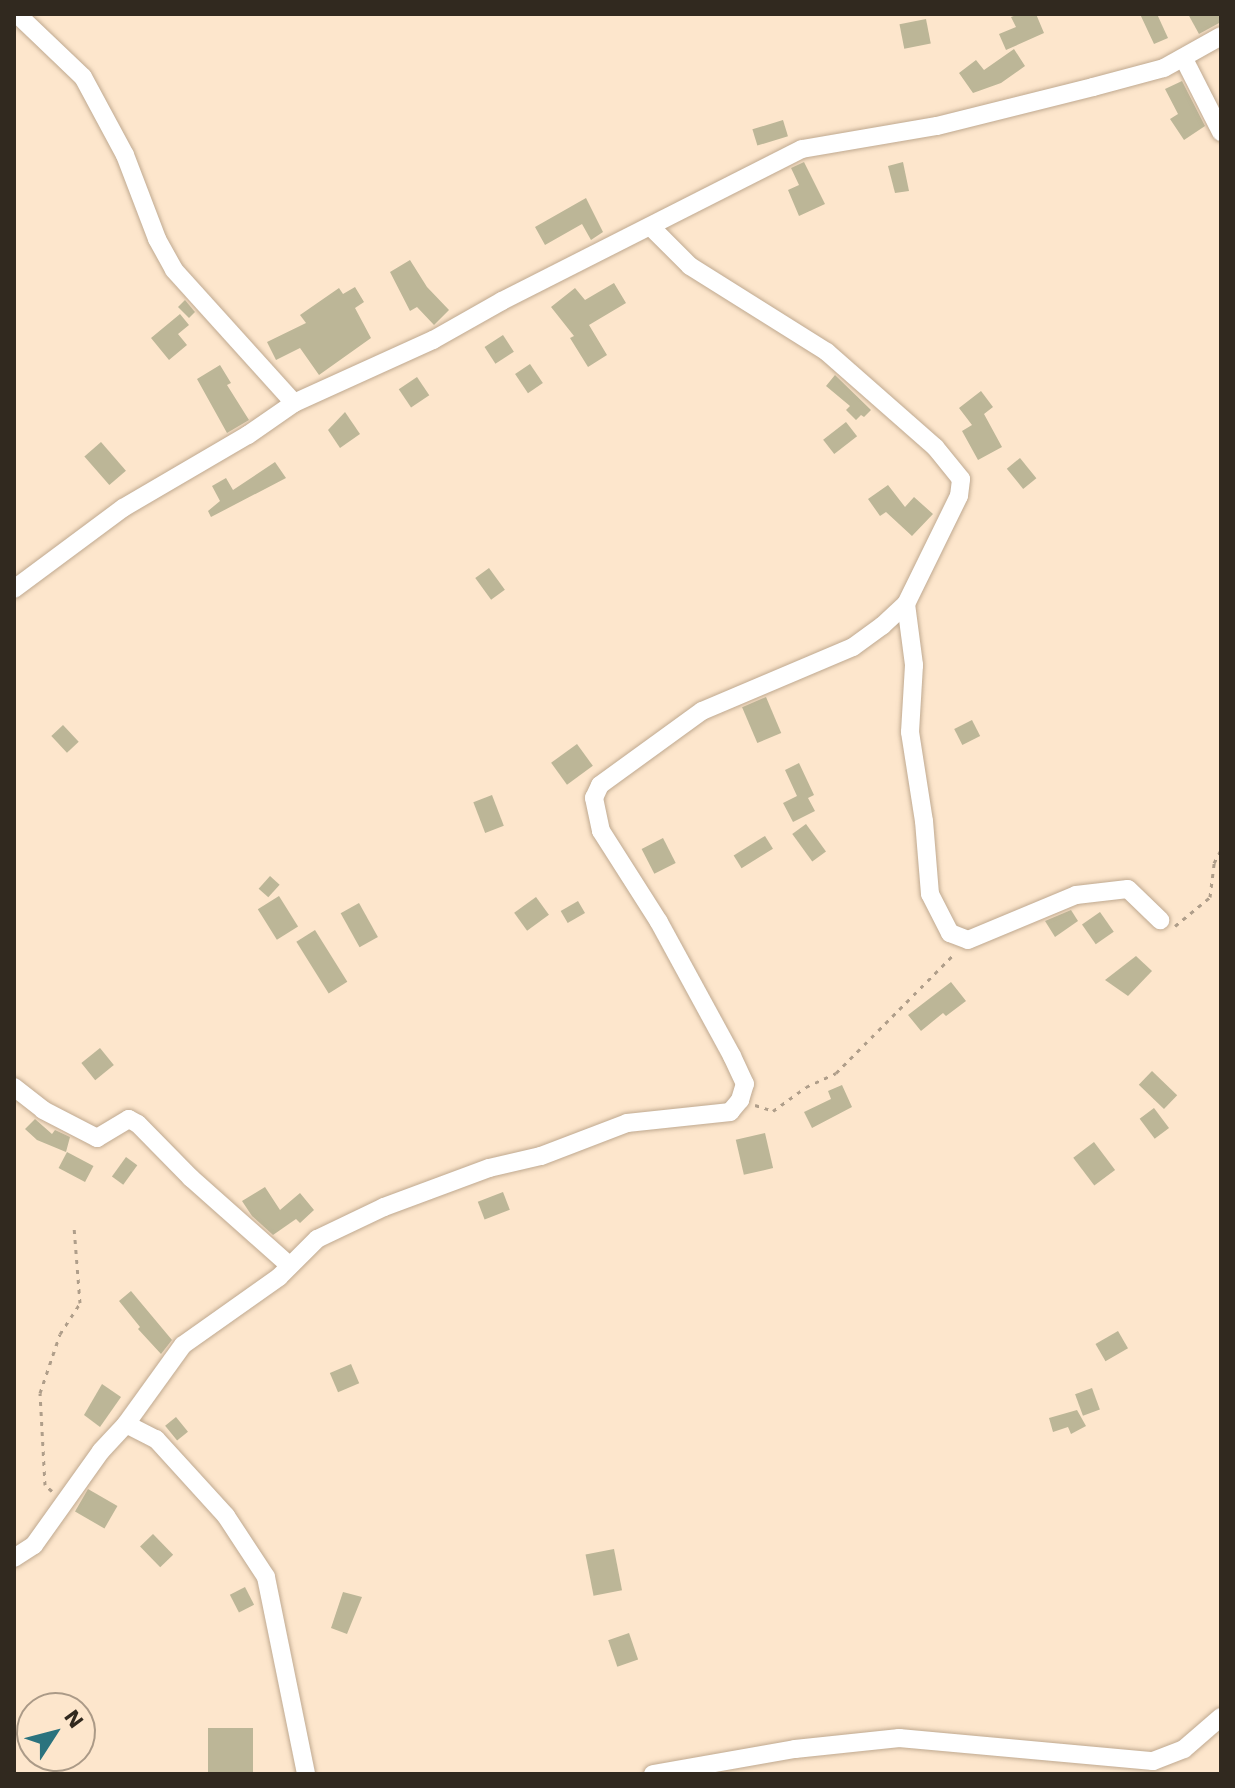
<!DOCTYPE html>
<html>
<head>
<meta charset="utf-8">
<style>
	body { margin:0 }
	#map { position:relative; width:1235px; height:1788px; overflow:hidden; background:#fde6cc; font-family:"Work Sans",sans-serif }
	div>[style] { position:absolute }
	[style*='--x'] { left:calc(var(--x)*1px); top:calc(var(--y)*1px); width:calc(var(--w)*1px); rotate:calc(var(--a)*1deg) }
	.building>* { inset:0; background:#bcb697; transform-origin:0 0 }
	.path>* { height:3px; margin-top:-1.5px; transform-origin:0; background:repeating-linear-gradient(90deg,#af9e8a 0 4px,transparent 0 10px) }
	.roads { filter:drop-shadow(0 0 2px #bfa990) drop-shadow(0 0 2px #bfa990) }
	.minor>* { height:18px; margin:-9px; padding:0 9px; transform-origin:9px; border-radius:9px; background:#fff }
	span { translate:-50% -50%; white-space:nowrap; text-align:center; line-height:1.15; -webkit-text-stroke:6px #fde6cc; paint-order:stroke }
	.frame { position:absolute; inset:0; border:16px solid #31291f; pointer-events:none }
	.north { position:absolute; left:16px; top:1692px; width:80px; height:80px; box-sizing:border-box; background:#fde6cc; border:2px solid #ab9a87; border-radius:50%; rotate:54deg; font-size:22px; font-weight:700; line-height:32px; text-align:center; color:#31291f }
	.north::after { content:''; display:block; margin:auto; width:28px; height:36px; background:#2b737e; clip-path:polygon(50% 0,100% 100%,50% 72%,0 100%) }
</style>
</head>
<body>
<div id="map">
	<div class="building">
		<i style="clip-path:polygon(1019px 14px,1036px 14px,1044px 33px,1006px 50px,999px 34px,1016px 27px,1011px 17px)"></i>
		<i style="clip-path:polygon(1140px 14px,1157px 14px,1168px 38px,1154px 44px)"></i>
		<i style="clip-path:polygon(1188px 14px,1221px 14px,1221px 22px,1199px 34px)"></i>
		<i style="left:926px;top:19px;width:25px;height:27px;rotate:79deg"></i>
		<i style="clip-path:polygon(1014px 49px,1025px 66px,1001px 83px,973px 93px,959px 73px,976px 60px,984px 70px)"></i>
		<i style="clip-path:polygon(1182px 81px,1205px 126px,1184px 140px,1170px 119px,1178px 114px,1165px 89px)"></i>
		<i style="left:783px;top:120px;width:17px;height:32px;rotate:73deg"></i>
		<i style="clip-path:polygon(804px 162px,825px 204px,799px 216px,788px 190px,799px 185px,791px 168px)"></i>
		<i style="clip-path:polygon(903px 162px,909px 191px,895px 193px,888px 166px)"></i>
		<i style="clip-path:polygon(586px 198px,603px 232px,591px 240px,582px 224px,545px 245px,535px 227px)"></i>
		<i style="clip-path:polygon(410px 260px,427px 287px,449px 310px,434px 325px,417px 307px,410px 311px,390px 272px)"></i>
		<i style="clip-path:polygon(614px 283px,626px 303px,589px 325px,607px 355px,588px 367px,570px 338px,574px 336px,551px 307px,575px 288px,585px 300px)"></i>
		<i style="clip-path:polygon(355px 287px,364px 302px,355px 308px,371px 338px,319px 375px,300px 348px,276px 360px,267px 342px,306px 323px,300px 315px,339px 288px,343px 294px)"></i>
		<i style="clip-path:polygon(185px 300px,195px 312px,189px 318px,178px 307px)"></i>
		<i style="clip-path:polygon(180px 314px,189px 325px,178px 334px,187px 345px,169px 360px,151px 338px)"></i>
		<i style="left:503px;top:335px;width:20px;height:22px;rotate:57deg"></i>
		<i style="left:530px;top:364px;width:23px;height:18px;rotate:56deg"></i>
		<i style="clip-path:polygon(220px 365px,231px 383px,227px 385px,249px 420px,227px 433px,197px 379px)"></i>
		<i style="clip-path:polygon(835px 375px,871px 410px,864px 417px,861px 415px,856px 420px,846px 410px,850px 406px,826px 386px)"></i>
		<i style="left:417px;top:377px;width:22px;height:22px;rotate:56deg"></i>
		<i style="clip-path:polygon(981px 391px,993px 407px,984px 414px,1002px 447px,978px 460px,962px 431px,972px 425px,959px 408px)"></i>
		<i style="clip-path:polygon(345px 412px,360px 434px,340px 448px,328px 430px)"></i>
		<i style="left:846px;top:422px;width:18px;height:29px;rotate:52deg"></i>
		<i style="left:101px;top:442px;width:38px;height:22px;rotate:49deg"></i>
		<i style="left:1020px;top:458px;width:26px;height:17px;rotate:51deg"></i>
		<i style="clip-path:polygon(275px 462px,286px 478px,211px 517px,208px 511px,220px 501px,212px 486px,226px 478px,233px 490px)"></i>
		<i style="clip-path:polygon(888px 485px,905px 507px,914px 497px,933px 514px,912px 536px,886px 512px,880px 516px,868px 499px)"></i>
		<i style="left:489px;top:568px;width:27px;height:17px;rotate:54deg"></i>
		<i style="left:766px;top:697px;width:39px;height:26px;rotate:67deg"></i>
		<i style="left:972px;top:720px;width:18px;height:20px;rotate:63deg"></i>
		<i style="left:63px;top:725px;width:23px;height:16px;rotate:47deg"></i>
		<i style="left:577px;top:744px;width:27px;height:32px;rotate:54deg"></i>
		<i style="clip-path:polygon(799px 763px,814px 795px,808px 798px,815px 811px,793px 822px,783px 803px,797px 796px,785px 770px)"></i>
		<i style="left:492px;top:795px;width:33px;height:20px;rotate:69deg"></i>
		<i style="left:806px;top:824px;width:34px;height:17px;rotate:54deg"></i>
		<i style="left:765px;top:836px;width:15px;height:37px;rotate:58deg"></i>
		<i style="left:663px;top:838px;width:28px;height:24px;rotate:63deg"></i>
		<i style="left:270px;top:876px;width:13px;height:17px;rotate:42deg"></i>
		<i style="left:279px;top:896px;width:36px;height:25px;rotate:58deg"></i>
		<i style="left:536px;top:897px;width:22px;height:27px;rotate:54deg"></i>
		<i style="left:578px;top:901px;width:14px;height:20px;rotate:60deg"></i>
		<i style="left:359px;top:903px;width:39px;height:21px;rotate:61deg"></i>
		<i style="clip-path:polygon(1071px 910px,1078px 921px,1055px 937px,1045px 921px)"></i>
		<i style="left:1100px;top:912px;width:24px;height:22px;rotate:55deg"></i>
		<i style="left:315px;top:930px;width:61px;height:22px;rotate:58deg"></i>
		<i style="clip-path:polygon(1136px 956px,1152px 971px,1128px 996px,1105px 980px)"></i>
		<i style="clip-path:polygon(951px 982px,966px 1001px,946px 1016px,943px 1013px,921px 1031px,908px 1015px)"></i>
		<i style="left:100px;top:1048px;width:22px;height:24px;rotate:51deg"></i>
		<i style="left:1152px;top:1071px;width:35px;height:19px;rotate:44deg"></i>
		<i style="clip-path:polygon(842px 1085px,852px 1107px,812px 1128px,804px 1112px,831px 1099px,828px 1091px)"></i>
		<i style="left:1154px;top:1108px;width:25px;height:18px;rotate:53deg"></i>
		<i style="clip-path:polygon(35px 1119px,52px 1134px,55px 1130px,70px 1137px,66px 1152px,37px 1140px,25px 1129px)"></i>
		<i style="left:765px;top:1133px;width:36px;height:30px;rotate:77deg"></i>
		<i style="left:1094px;top:1142px;width:35px;height:26px;rotate:53deg"></i>
		<i style="left:67px;top:1152px;width:30px;height:18px;rotate:28deg"></i>
		<i style="left:126px;top:1157px;width:14px;height:24px;rotate:36deg"></i>
		<i style="clip-path:polygon(265px 1187px,280px 1210px,300px 1193px,314px 1210px,300px 1223px,296px 1219px,273px 1235px,252px 1216px,242px 1201px)"></i>
		<i style="left:503px;top:1192px;width:19px;height:27px;rotate:69deg"></i>
		<i style="clip-path:polygon(131px 1291px,172px 1340px,161px 1354px,138px 1329px,140px 1327px,119px 1301px)"></i>
		<i style="left:1118px;top:1331px;width:20px;height:26px;rotate:60deg"></i>
		<i style="left:351px;top:1364px;width:21px;height:23px;rotate:67deg"></i>
		<i style="clip-path:polygon(102px 1384px,121px 1397px,100px 1427px,84px 1415px)"></i>
		<i style="left:1092px;top:1388px;width:23px;height:18px;rotate:70deg"></i>
		<i style="clip-path:polygon(1077px 1410px,1086px 1426px,1071px 1434px,1068px 1427px,1053px 1432px,1049px 1418px)"></i>
		<i style="left:176px;top:1417px;width:19px;height:14px;rotate:51deg"></i>
		<i style="left:88px;top:1489px;width:34px;height:26px;rotate:30deg"></i>
		<i style="left:153px;top:1534px;width:29px;height:18px;rotate:46deg"></i>
		<i style="left:614px;top:1549px;width:42px;height:29px;rotate:79deg"></i>
		<i style="left:245px;top:1587px;width:20px;height:17px;rotate:63deg"></i>
		<i style="clip-path:polygon(343px 1592px,362px 1597px,347px 1634px,331px 1628px)"></i>
		<i style="left:629px;top:1633px;width:28px;height:22px;rotate:71deg"></i>
		<i style="left:208px;top:1728px;width:45px;height:46px"></i>
	</div>
	<div class="path">
		<i style="--x:1175;--y:926;--w:45;--a:-39.6"></i>
		<i style="--x:1210;--y:897;--w:34;--a:-83"></i>
		<i style="--x:1214;--y:863;--w:15;--a:-62"></i>
		<i style="--x:755;--y:1105;--w:19;--a:18"></i>
		<i style="--x:773;--y:1111;--w:41;--a:-36"></i>
		<i style="--x:806;--y:1087;--w:33;--a:-25"></i>
		<i style="--x:836;--y:1073;--w:168;--a:-45.2"></i>
		<i style="--x:52;--y:1491;--w:9;--a:-139"></i>
		<i style="--x:45;--y:1485;--w:92;--a:-93.1"></i>
		<i style="--x:40;--y:1393;--w:62;--a:-71.3"></i>
		<i style="--x:60;--y:1334;--w:37;--a:-57"></i>
		<i style="--x:80;--y:1303;--w:76;--a:-94.5"></i>
	</div>
	<div class="roads">
		<div class="minor">
			<i style="--x:17;--y:14;--w:91;--a:43.7"></i>
			<i style="--x:83;--y:77;--w:89;--a:61.7"></i>
			<i style="--x:125;--y:155;--w:90;--a:69.1"></i>
			<i style="--x:157;--y:239;--w:35;--a:61"></i>
			<i style="--x:174;--y:270;--w:179;--a:47.9"></i>
			<i style="--x:1184;--y:59;--w:82;--a:63.1"></i>
			<i style="--x:14;--y:589;--w:136;--a:-36.6"></i>
			<i style="--x:123;--y:508;--w:145;--a:-30.3"></i>
			<i style="--x:248;--y:435;--w:56;--a:-34.8"></i>
			<i style="--x:294;--y:403;--w:153;--a:-24.4"></i>
			<i style="--x:433;--y:340;--w:79;--a:-29.5"></i>
			<i style="--x:502;--y:301;--w:336;--a:-26.9"></i>
			<i style="--x:802;--y:149;--w:137;--a:-9.7"></i>
			<i style="--x:937;--y:126;--w:161;--a:-14"></i>
			<i style="--x:1093;--y:87;--w:73;--a:-15"></i>
			<i style="--x:1164;--y:68;--w:65;--a:-29.3"></i>
			<i style="--x:906;--y:604;--w:62;--a:82.5"></i>
			<i style="--x:914;--y:665;--w:67;--a:93.4"></i>
			<i style="--x:910;--y:732;--w:90;--a:81.1"></i>
			<i style="--x:924;--y:821;--w:73;--a:85.3"></i>
			<i style="--x:930;--y:894;--w:44;--a:62.9"></i>
			<i style="--x:950;--y:933;--w:19;--a:21"></i>
			<i style="--x:968;--y:940;--w:117;--a:-22.6"></i>
			<i style="--x:1076;--y:895;--w:52;--a:-6.6"></i>
			<i style="--x:1128;--y:889;--w:45;--a:44.1"></i>
			<i style="--x:14;--y:1087;--w:37;--a:38"></i>
			<i style="--x:43;--y:1110;--w:61;--a:27.4"></i>
			<i style="--x:97;--y:1138;--w:37;--a:-31"></i>
			<i style="--x:129;--y:1119;--w:10;--a:29"></i>
			<i style="--x:138;--y:1124;--w:76;--a:45.5"></i>
			<i style="--x:191;--y:1178;--w:132;--a:41.6"></i>
			<i style="--x:126;--y:1424;--w:97;--a:-54.2"></i>
			<i style="--x:183;--y:1345;--w:118;--a:-35.3"></i>
			<i style="--x:279;--y:1277;--w:54;--a:-45"></i>
			<i style="--x:317;--y:1239;--w:74;--a:-25.5"></i>
			<i style="--x:384;--y:1207;--w:112;--a:-20.4"></i>
			<i style="--x:489;--y:1168;--w:53;--a:-13"></i>
			<i style="--x:541;--y:1156;--w:92;--a:-21"></i>
			<i style="--x:627;--y:1123;--w:104;--a:-6.1"></i>
			<i style="--x:730;--y:1112;--w:16;--a:-50"></i>
			<i style="--x:740;--y:1100;--w:17;--a:-73"></i>
			<i style="--x:745;--y:1084;--w:31;--a:-115"></i>
			<i style="--x:732;--y:1056;--w:153;--a:-118.6"></i>
			<i style="--x:659;--y:922;--w:108;--a:-122.5"></i>
			<i style="--x:601;--y:831;--w:34;--a:-102"></i>
			<i style="--x:594;--y:798;--w:14;--a:-65"></i>
			<i style="--x:600;--y:785;--w:126;--a:-36"></i>
			<i style="--x:702;--y:711;--w:164;--a:-23"></i>
			<i style="--x:853;--y:647;--w:36;--a:-36"></i>
			<i style="--x:882;--y:626;--w:33;--a:-43"></i>
			<i style="--x:906;--y:604;--w:120;--a:-63.9"></i>
			<i style="--x:959;--y:496;--w:17;--a:-83"></i>
			<i style="--x:961;--y:479;--w:41;--a:-129.1"></i>
			<i style="--x:935;--y:447;--w:144;--a:-138.7"></i>
			<i style="--x:827;--y:352;--w:162;--a:-147.9"></i>
			<i style="--x:690;--y:266;--w:55;--a:-135"></i>
			<i style="--x:14;--y:1558;--w:24;--a:-33"></i>
			<i style="--x:34;--y:1545;--w:115;--a:-54.5"></i>
			<i style="--x:101;--y:1451;--w:37;--a:-47"></i>
			<i style="--x:126;--y:1424;--w:34;--a:27"></i>
			<i style="--x:156;--y:1439;--w:104;--a:47.7"></i>
			<i style="--x:226;--y:1516;--w:73;--a:56.7"></i>
			<i style="--x:266;--y:1577;--w:201;--a:78.5"></i>
			<i style="--x:653;--y:1774;--w:144;--a:-10"></i>
			<i style="--x:795;--y:1749;--w:105;--a:-6"></i>
			<i style="--x:899;--y:1738;--w:255;--a:5.2"></i>
			<i style="--x:1153;--y:1761;--w:33;--a:-21"></i>
			<i style="--x:1184;--y:1749;--w:49;--a:-40.9"></i>
		</div>
	</div>
	<div class="frame"></div>
	<div class="north">N</div>
</div>
</body>
</html>
